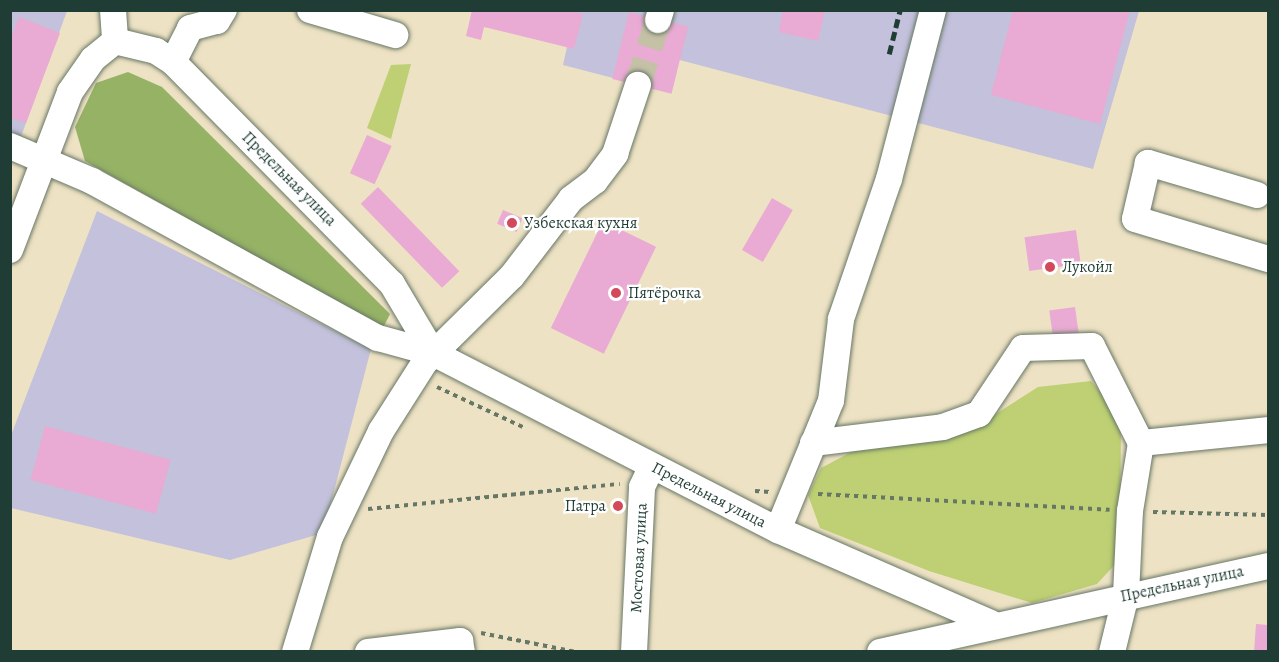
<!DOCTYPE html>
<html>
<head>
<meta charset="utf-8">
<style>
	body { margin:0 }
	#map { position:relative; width:1279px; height:662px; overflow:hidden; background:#eee2c4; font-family:Alegreya,serif }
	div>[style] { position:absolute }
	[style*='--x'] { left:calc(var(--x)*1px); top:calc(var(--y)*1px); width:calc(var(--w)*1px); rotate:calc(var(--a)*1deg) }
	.industrial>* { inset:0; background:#c3c1db }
	.green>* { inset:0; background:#bed073 }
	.forest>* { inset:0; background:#96b265 }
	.building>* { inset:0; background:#e9abd3; transform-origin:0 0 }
	.minor-tunnel>* { height:26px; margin-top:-13px; transform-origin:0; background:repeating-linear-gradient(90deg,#c5c1a7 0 26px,transparent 0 39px) }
	.path>* { height:4px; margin-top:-2px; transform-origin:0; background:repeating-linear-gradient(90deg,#677766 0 4.5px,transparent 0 9px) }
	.roads { filter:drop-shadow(0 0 2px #677766) drop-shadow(0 0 2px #677766) }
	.minor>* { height:26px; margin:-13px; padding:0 13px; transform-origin:13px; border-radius:13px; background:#fff }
	.rail>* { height:4.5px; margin-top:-2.25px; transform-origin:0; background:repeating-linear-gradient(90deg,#1f3d34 0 9px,transparent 0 13.5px) }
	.dots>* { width:16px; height:16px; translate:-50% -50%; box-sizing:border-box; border:3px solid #fff; border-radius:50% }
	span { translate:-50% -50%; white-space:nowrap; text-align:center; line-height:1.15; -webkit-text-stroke:4.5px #fff; paint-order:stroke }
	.street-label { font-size:16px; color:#1f3d34 }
	.poi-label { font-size:16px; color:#1f3d34 }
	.left { translate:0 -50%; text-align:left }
	.right { translate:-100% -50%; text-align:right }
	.frame { position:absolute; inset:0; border:12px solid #1f3d34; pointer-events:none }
</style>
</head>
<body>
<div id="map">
	<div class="industrial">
		<i style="clip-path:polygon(11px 11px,67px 11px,11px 164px)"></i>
		<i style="clip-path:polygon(575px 11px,1139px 11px,1093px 169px,676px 59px,667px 92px,563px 65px)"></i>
		<i style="clip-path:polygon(97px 211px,371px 349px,323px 533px,230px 560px,11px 508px,10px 438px)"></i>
	</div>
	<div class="green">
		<i style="clip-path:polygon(411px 64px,391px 139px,367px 128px,391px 65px)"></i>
		<i style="clip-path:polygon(1091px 381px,1121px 417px,1120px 559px,1097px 584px,1032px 603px,929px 571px,820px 528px,808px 495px,821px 468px,853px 451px,971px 430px,1038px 387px)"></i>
	</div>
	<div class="forest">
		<i style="clip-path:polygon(128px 72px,162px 87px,390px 314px,383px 328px,85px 161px,75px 127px,96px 83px)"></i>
	</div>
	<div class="building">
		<i style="clip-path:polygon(472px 10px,569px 10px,583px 14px,574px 49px,484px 27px,481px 40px,466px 36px)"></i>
		<i style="clip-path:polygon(783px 10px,825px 10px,818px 41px,779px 32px)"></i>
		<i style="clip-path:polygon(1013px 10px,1130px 10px,1100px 124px,991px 95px)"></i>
		<i style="left:629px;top:12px;width:61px;height:69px;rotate:14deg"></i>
		<i style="clip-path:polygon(19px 17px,60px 33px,26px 123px,10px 118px,10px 40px)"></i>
		<i style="left:367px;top:135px;width:27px;height:42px;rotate:24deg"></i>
		<i style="left:378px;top:187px;width:117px;height:24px;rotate:46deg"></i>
		<i style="left:772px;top:198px;width:24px;height:60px;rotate:30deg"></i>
		<i style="left:503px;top:210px;width:21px;height:15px;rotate:23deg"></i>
		<i style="left:603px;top:221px;width:59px;height:119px;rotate:26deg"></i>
		<i style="left:1076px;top:230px;width:34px;height:52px;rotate:82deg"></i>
		<i style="left:1075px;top:307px;width:50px;height:26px;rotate:82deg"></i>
		<i style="left:45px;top:426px;width:130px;height:56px;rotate:15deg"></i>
		<i style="clip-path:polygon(1256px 624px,1268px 625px,1268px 652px,1254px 652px)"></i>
	</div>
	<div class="minor-tunnel">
		<i style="--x:638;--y:85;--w:68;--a:-72.9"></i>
	</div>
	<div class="path">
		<i style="--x:437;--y:387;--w:97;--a:25"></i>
		<i style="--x:755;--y:491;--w:16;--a:4"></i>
		<i style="--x:818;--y:494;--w:292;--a:3.1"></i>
		<i style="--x:368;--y:509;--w:253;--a:-5.7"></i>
		<i style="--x:1153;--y:512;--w:115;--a:1.5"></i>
		<i style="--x:481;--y:633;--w:97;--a:11.3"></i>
	</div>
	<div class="roads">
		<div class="minor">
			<i style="--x:113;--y:10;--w:31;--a:86"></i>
			<i style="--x:310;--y:10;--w:89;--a:16.4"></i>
			<i style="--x:658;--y:20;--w:10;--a:-73"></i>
			<i style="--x:115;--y:41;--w:42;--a:13.7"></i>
			<i style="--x:156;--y:51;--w:20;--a:33"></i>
			<i style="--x:173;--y:62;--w:312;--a:45.4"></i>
			<i style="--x:392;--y:284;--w:80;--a:59.3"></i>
			<i style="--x:173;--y:62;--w:38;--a:-63"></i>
			<i style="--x:190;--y:28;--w:28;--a:-15"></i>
			<i style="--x:217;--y:21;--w:13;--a:-58"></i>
			<i style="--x:10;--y:146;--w:89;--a:23.1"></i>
			<i style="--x:92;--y:181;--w:326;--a:28.8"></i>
			<i style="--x:378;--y:338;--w:57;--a:15.3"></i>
			<i style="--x:433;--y:353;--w:388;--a:27.2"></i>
			<i style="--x:778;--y:530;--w:232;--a:23.6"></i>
			<i style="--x:1257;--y:195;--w:114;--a:-163.6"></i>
			<i style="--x:1148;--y:163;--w:57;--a:103.1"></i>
			<i style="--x:1135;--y:219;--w:139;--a:16.7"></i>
			<i style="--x:10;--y:250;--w:169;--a:-69.2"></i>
			<i style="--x:70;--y:92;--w:40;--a:-55.1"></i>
			<i style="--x:93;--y:59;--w:28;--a:-39"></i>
			<i style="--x:813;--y:443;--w:131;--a:-7"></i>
			<i style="--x:943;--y:427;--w:38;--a:-20"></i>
			<i style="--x:979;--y:414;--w:79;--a:-56.3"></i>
			<i style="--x:1023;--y:348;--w:69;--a:-1.7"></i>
			<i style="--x:1092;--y:346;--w:109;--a:63.2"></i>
			<i style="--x:778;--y:530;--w:139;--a:-67.7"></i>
			<i style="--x:831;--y:401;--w:83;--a:-83"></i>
			<i style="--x:841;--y:319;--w:148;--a:-71.1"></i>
			<i style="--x:889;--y:179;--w:175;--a:-75.4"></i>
			<i style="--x:295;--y:652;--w:120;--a:-73.1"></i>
			<i style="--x:330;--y:537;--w:118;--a:-64.3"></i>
			<i style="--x:381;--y:431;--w:82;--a:-57.5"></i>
			<i style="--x:425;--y:362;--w:122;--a:-44.7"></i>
			<i style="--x:512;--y:276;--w:97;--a:-52.5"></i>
			<i style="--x:571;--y:199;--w:30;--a:-37"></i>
			<i style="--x:595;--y:181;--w:34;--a:-53"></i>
			<i style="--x:615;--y:154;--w:73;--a:-71.6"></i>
			<i style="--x:368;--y:652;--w:93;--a:-6.8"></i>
			<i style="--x:460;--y:641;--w:11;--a:80"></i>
			<i style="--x:634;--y:652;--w:165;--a:-87.2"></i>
			<i style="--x:642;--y:487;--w:23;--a:-65"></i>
			<i style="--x:880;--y:652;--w:397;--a:-12.5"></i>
			<i style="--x:1112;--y:652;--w:59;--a:-76.2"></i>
			<i style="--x:1126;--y:595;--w:84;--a:-87.3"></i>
			<i style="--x:1130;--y:511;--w:69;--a:-80.8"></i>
			<i style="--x:1141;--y:443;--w:128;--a:-5.8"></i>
		</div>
	</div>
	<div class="rail">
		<i style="--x:889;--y:54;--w:45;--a:-76"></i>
	</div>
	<div class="dots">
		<i style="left:512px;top:223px;background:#d1495b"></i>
		<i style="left:1050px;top:267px;background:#d1495b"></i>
		<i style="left:616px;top:293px;background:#d1495b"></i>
		<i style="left:618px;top:506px;background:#d1495b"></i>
	</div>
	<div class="street-label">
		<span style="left:289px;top:179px;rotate:45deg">Предельная улица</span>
		<span style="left:709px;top:495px;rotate:27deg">Предельная улица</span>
		<span style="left:639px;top:558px;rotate:-87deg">Мостовая улица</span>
		<span style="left:1182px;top:584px;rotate:-12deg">Предельная улица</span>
	</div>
	<div class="poi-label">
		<span class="left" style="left:524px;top:223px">Узбекская кухня</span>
		<span class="left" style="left:1062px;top:267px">Лукойл</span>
		<span class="left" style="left:628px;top:293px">Пятёрочка</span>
		<span class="right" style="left:606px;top:506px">Патра</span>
	</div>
	<div class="frame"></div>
</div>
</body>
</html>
